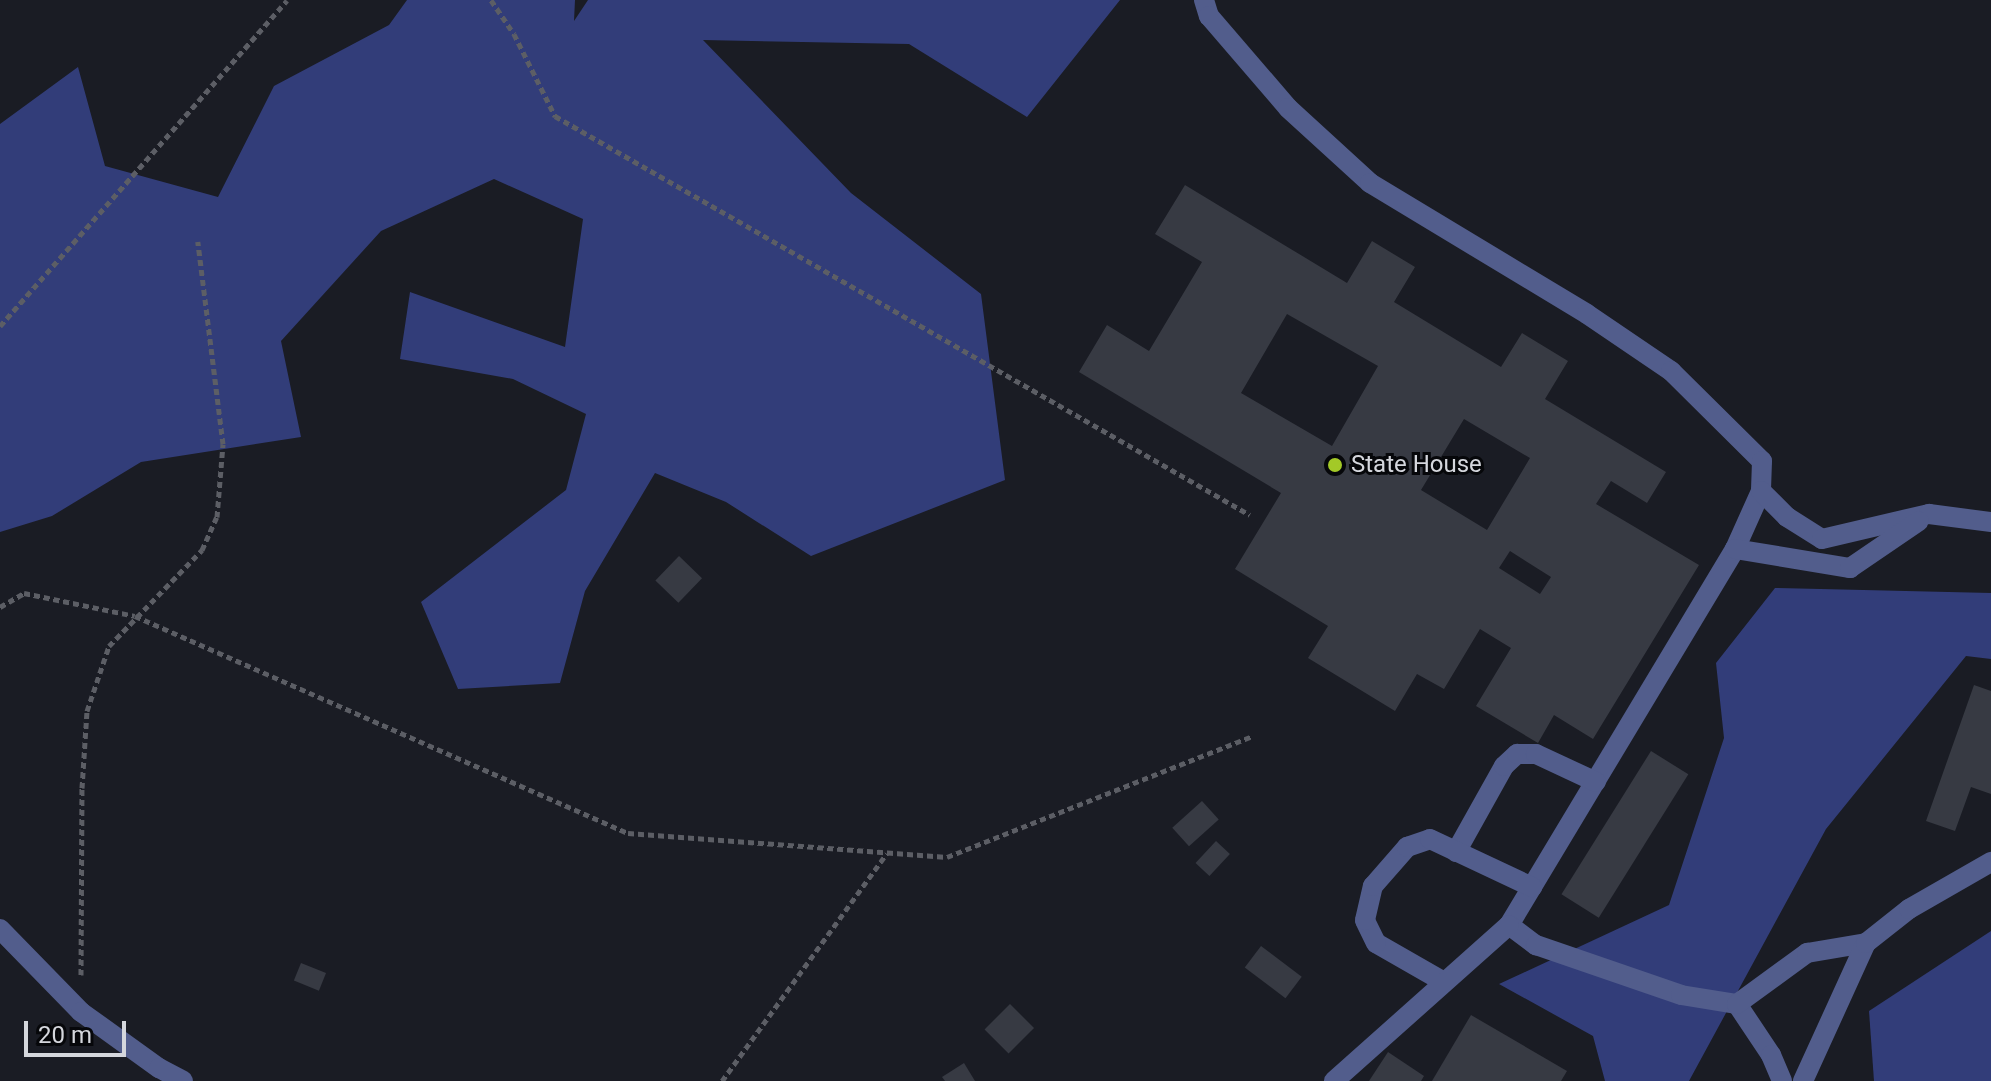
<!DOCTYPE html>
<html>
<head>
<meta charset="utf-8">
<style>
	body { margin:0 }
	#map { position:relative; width:1991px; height:1081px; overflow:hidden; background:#1a1c24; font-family:Roboto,sans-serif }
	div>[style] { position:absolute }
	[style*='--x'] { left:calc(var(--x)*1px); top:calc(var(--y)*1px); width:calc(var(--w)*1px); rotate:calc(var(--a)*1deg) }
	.green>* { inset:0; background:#323d79 }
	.building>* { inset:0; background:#373a43; transform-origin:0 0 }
	.path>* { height:5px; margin-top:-2.5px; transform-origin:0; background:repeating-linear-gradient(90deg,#5c5e65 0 6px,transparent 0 10px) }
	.minor>* { height:20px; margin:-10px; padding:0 10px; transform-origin:10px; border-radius:10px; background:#525d8c }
	.dots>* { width:22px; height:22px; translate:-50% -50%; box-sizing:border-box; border:4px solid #06070a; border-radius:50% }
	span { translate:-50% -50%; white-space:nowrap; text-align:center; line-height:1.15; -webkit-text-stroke:6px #06070a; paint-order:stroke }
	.poi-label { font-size:24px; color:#d5d7dd }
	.left { translate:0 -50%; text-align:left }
	.scale { position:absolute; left:24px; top:1021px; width:102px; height:36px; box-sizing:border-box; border:4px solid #d5d7dd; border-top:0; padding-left:10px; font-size:24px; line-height:28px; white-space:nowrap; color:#d5d7dd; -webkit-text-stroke:6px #06070a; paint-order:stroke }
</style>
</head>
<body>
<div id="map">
	<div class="green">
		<i style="clip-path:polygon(407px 0,575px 0,574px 21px,588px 0,1120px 0,1027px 117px,909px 44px,703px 40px,851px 193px,981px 294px,1005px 480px,811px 556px,726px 502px,655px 473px,585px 591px,560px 683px,458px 689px,421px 602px,566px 490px,586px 414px,513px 379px,400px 359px,410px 292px,565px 347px,583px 219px,494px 179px,381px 231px,281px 341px,301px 437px,141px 462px,52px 516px,0 532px,0 124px,78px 67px,105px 166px,218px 197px,274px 86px,389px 25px)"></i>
		<i style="clip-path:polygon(1775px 588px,1991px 593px,1991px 659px,1966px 656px,1826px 829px,1689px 1081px,1605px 1081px,1593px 1036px,1499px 984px,1669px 905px,1724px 738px,1716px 663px)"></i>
		<i style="clip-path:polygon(1991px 931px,1991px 1081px,1874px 1081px,1869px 1011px)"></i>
	</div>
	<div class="building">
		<i style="clip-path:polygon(evenodd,1185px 185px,1347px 283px,1372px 241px,1415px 267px,1394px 302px,1501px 367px,1522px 333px,1568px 361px,1545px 399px,1666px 472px,1647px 503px,1611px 481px,1596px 504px,1699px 565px,1593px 739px,1554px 715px,1538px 743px,1476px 706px,1511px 648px,1480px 629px,1444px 689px,1417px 674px,1395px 711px,1308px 658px,1328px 626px,1235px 569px,1281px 493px,1079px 372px,1107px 325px,1149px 351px,1202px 262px,1155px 234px,1185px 185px,1287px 314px,1378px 366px,1332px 446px,1241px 393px,1287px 314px,1185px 185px,1464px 419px,1530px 458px,1487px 530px,1421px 490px,1464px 419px,1185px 185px,1510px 551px,1551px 577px,1540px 594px,1499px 568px,1510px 551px)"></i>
		<i style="left:679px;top:556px;width:32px;height:34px;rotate:44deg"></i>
		<i style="clip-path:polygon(1974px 685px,1991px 691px,1991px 794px,1971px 787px,1955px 831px,1926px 821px)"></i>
		<i style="left:1651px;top:751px;width:44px;height:169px;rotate:32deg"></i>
		<i style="left:1202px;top:801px;width:25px;height:40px;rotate:48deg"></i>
		<i style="left:1216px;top:841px;width:19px;height:30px;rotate:43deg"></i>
		<i style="left:1261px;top:946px;width:51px;height:27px;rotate:37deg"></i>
		<i style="left:301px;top:963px;width:27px;height:19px;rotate:22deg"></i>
		<i style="left:1010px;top:1004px;width:34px;height:36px;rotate:45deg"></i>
		<i style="clip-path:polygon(1471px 1015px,1567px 1071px,1561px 1081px,1432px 1081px)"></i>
		<i style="clip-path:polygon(1388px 1052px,1424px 1076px,1421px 1081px,1369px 1081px)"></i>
		<i style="clip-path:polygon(964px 1063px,975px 1081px,945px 1081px,942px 1077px)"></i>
	</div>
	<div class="path">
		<i style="--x:491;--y:0;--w:41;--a:55.9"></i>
		<i style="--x:514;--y:34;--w:92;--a:63.4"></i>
		<i style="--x:555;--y:116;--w:801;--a:29.86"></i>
		<i style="--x:0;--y:326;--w:434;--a:-48.6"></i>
		<i style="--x:0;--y:607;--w:28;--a:-30"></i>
		<i style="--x:24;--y:593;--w:113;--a:11.7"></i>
		<i style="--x:135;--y:616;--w:539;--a:23.76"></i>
		<i style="--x:628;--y:833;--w:320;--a:4.3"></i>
		<i style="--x:947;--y:857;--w:328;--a:-21.6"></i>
		<i style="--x:81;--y:975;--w:187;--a:-89.7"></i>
		<i style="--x:82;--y:788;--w:77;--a:-86.3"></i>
		<i style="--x:87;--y:711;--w:69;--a:-71.3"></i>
		<i style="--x:109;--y:646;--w:134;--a:-45.9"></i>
		<i style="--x:202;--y:550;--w:36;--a:-66"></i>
		<i style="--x:217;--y:517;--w:73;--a:-85.3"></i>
		<i style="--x:223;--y:444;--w:204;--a:-97.1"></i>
		<i style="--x:722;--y:1081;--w:281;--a:-54.1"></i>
	</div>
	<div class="minor">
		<i style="--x:1204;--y:0;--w:17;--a:73"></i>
		<i style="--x:1209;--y:16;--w:121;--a:49.3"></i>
		<i style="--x:1288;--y:108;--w:111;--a:42.4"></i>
		<i style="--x:1370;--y:183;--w:253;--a:31.1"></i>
		<i style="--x:1587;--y:314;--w:102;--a:34.2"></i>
		<i style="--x:1671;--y:371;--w:128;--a:44.7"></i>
		<i style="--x:1762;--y:461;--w:30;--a:92"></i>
		<i style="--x:1761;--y:491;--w:64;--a:114.1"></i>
		<i style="--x:1735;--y:549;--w:439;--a:121"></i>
		<i style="--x:1509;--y:925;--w:34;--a:37"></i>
		<i style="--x:1536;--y:945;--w:153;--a:19"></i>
		<i style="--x:1681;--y:995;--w:57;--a:9.1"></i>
		<i style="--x:1737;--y:1004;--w:61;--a:56.3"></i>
		<i style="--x:1771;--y:1055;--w:28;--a:67"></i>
		<i style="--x:1761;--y:491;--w:37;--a:45"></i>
		<i style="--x:1787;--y:517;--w:41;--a:32.2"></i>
		<i style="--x:1822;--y:539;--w:110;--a:-13.2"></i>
		<i style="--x:1929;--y:514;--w:63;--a:7.4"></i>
		<i style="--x:1735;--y:549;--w:117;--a:9.4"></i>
		<i style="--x:1850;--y:568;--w:83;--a:-34.3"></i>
		<i style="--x:1456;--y:852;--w:98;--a:-60.8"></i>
		<i style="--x:1504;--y:766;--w:18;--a:-43"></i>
		<i style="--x:1517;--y:754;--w:19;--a:0"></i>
		<i style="--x:1536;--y:754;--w:66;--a:25"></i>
		<i style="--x:0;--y:929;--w:116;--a:45.7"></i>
		<i style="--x:81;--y:1012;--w:96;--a:35.7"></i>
		<i style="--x:159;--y:1068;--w:27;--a:28"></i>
		<i style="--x:1444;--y:982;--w:78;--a:-150.2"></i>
		<i style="--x:1376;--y:943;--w:25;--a:-116"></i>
		<i style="--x:1365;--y:920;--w:35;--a:-77"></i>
		<i style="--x:1373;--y:886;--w:52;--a:-48.9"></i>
		<i style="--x:1407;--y:847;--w:24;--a:-19"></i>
		<i style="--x:1430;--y:839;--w:113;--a:25.2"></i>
		<i style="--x:1737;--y:1004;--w:87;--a:-36.1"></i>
		<i style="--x:1807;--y:953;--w:60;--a:-9.6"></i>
		<i style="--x:1334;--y:1081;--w:234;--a:-41.7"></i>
		<i style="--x:1803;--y:1081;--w:152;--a:-65.5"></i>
		<i style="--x:1866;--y:943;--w:55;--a:-38.3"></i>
		<i style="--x:1909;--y:909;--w:95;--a:-29.8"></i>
	</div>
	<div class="dots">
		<i style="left:1335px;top:465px;background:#a3c927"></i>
	</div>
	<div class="poi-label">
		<span class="left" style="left:1351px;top:465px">State House</span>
	</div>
	<div class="scale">20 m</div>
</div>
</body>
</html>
